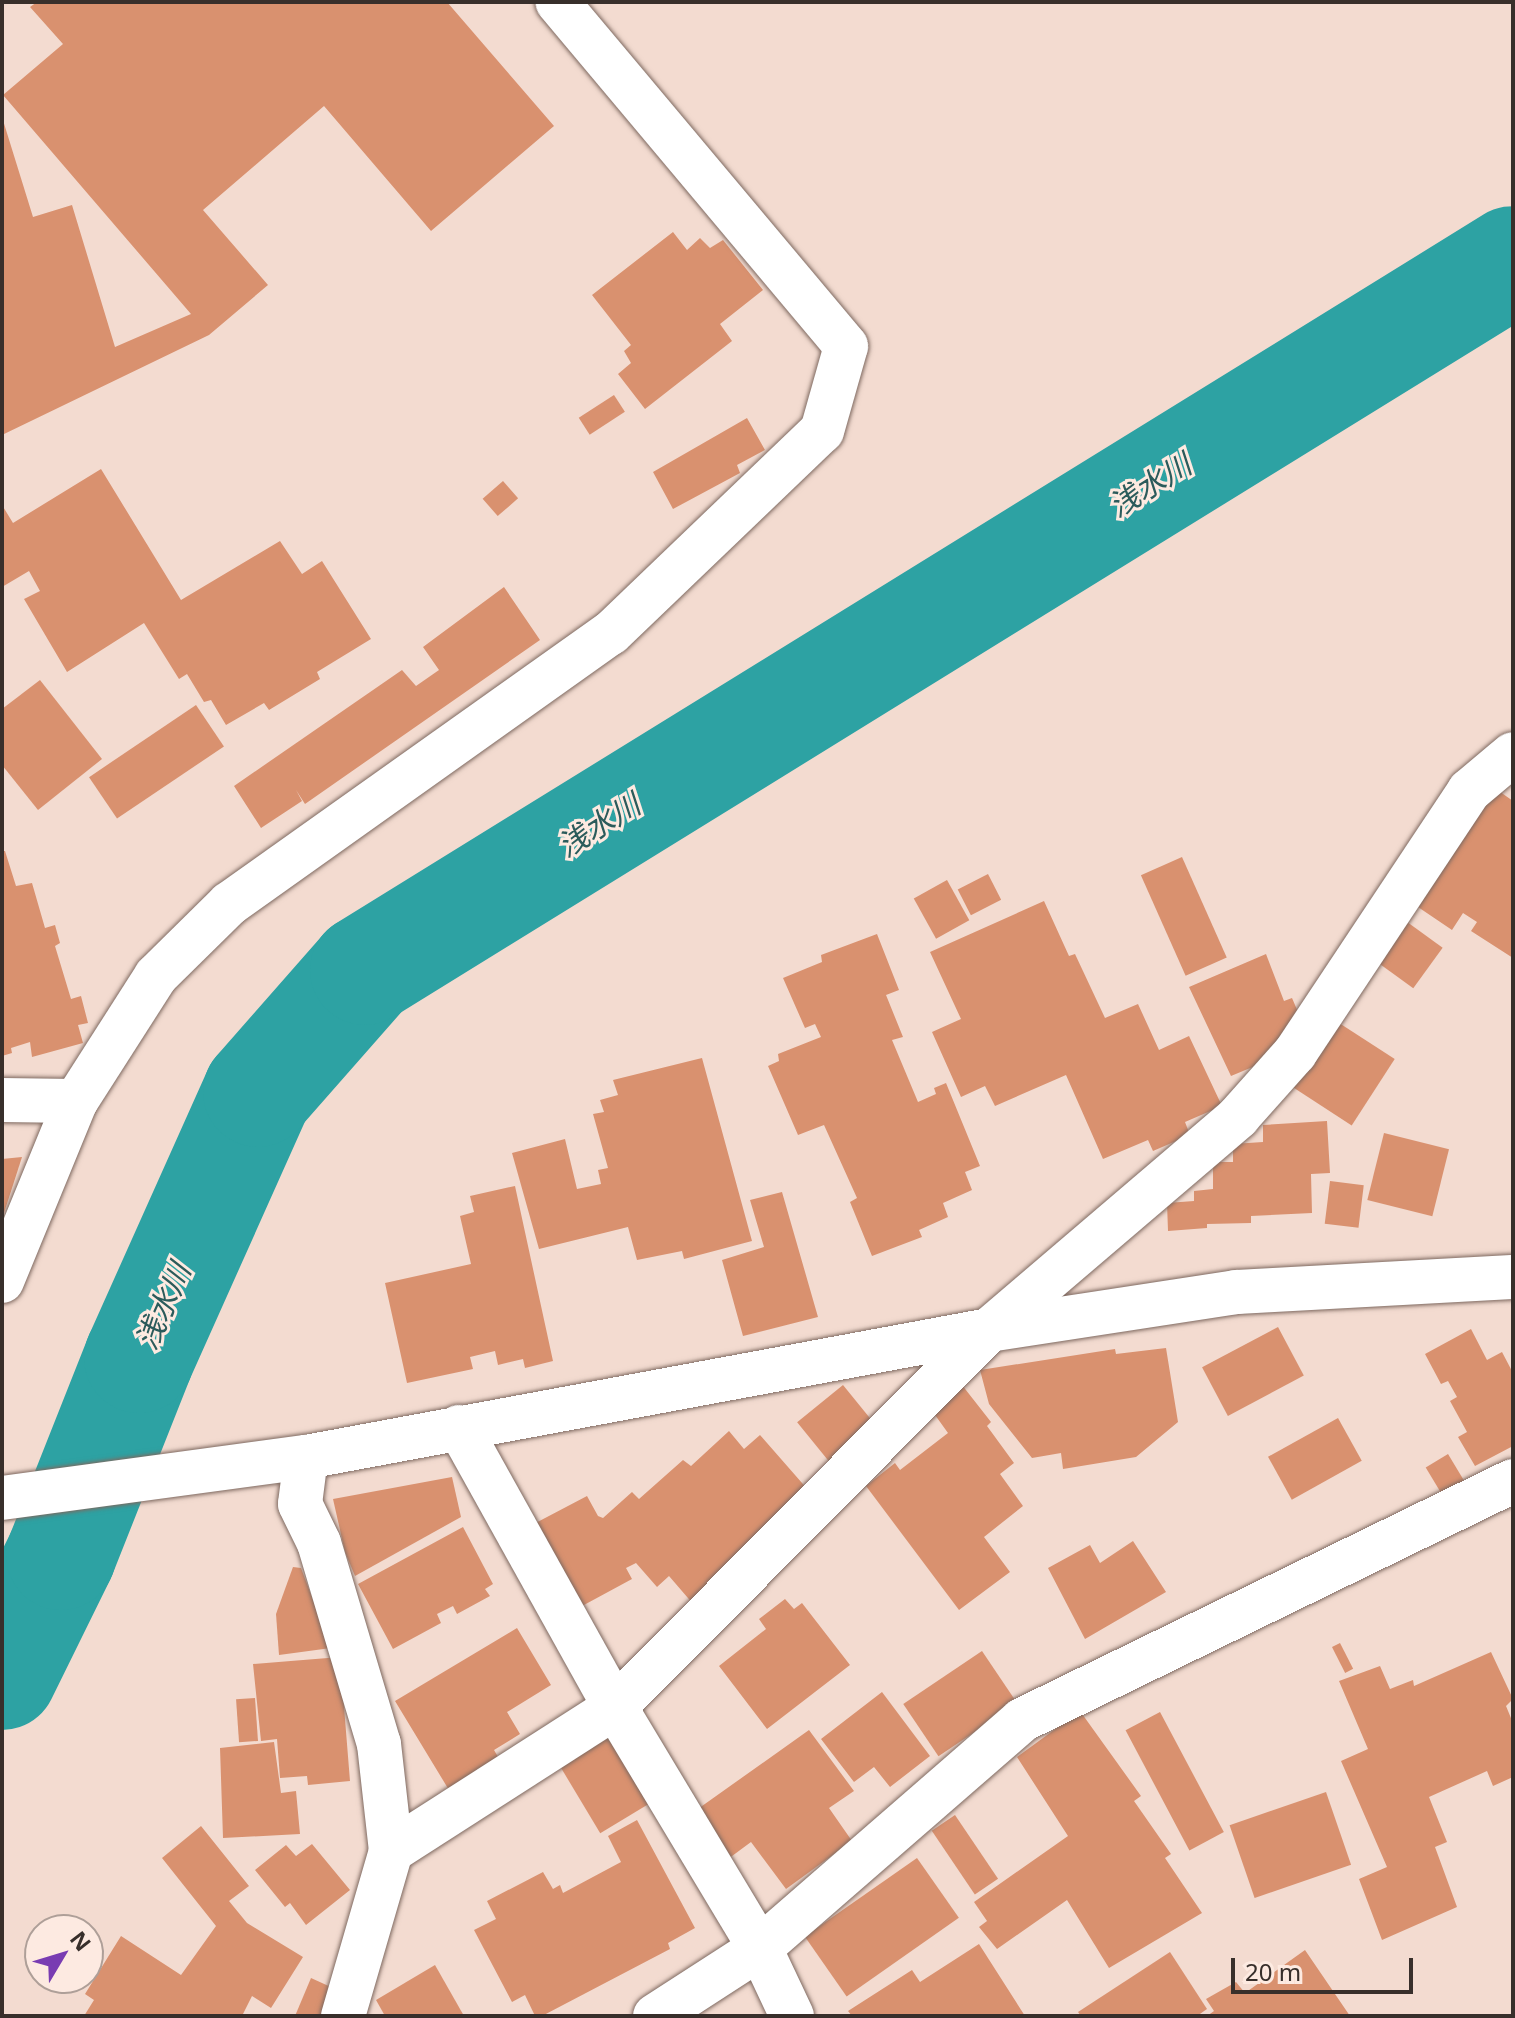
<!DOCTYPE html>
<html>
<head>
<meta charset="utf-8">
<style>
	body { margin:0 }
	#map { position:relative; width:1515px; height:2018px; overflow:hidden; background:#f3dbd0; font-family:"Noto Sans","Noto Sans JP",sans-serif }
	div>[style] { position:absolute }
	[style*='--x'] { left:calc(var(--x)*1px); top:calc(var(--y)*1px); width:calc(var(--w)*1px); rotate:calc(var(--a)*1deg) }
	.river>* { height:110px; margin:-55px; padding:0 55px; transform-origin:55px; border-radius:55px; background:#2da2a3 }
	.building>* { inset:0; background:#d9916f; transform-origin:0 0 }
	.roads { filter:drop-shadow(0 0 2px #7e6960) drop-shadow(0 0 2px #7e6960) }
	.street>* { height:44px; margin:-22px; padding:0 22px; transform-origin:22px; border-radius:22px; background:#fff }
	.secondary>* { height:44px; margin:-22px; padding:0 22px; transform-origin:22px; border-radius:22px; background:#fff }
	span { translate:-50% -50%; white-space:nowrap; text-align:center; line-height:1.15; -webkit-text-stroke:6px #fdeae1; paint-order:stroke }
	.water-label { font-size:30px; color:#2b5b5b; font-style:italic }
	.frame { position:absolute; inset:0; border:4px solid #382f2b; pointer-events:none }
	.north { position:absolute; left:24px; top:1914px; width:80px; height:80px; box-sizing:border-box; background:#fdeae1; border:2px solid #ae9f98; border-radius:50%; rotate:52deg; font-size:22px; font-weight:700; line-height:32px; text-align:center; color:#382f2b }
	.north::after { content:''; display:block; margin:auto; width:28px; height:36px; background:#793cb2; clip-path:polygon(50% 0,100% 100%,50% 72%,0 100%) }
	.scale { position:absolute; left:1231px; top:1958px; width:182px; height:36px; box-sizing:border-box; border:4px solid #382f2b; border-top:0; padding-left:10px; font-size:24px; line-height:28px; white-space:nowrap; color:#382f2b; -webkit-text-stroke:6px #fdeae1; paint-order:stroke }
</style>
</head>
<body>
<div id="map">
	<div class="river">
		<i style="--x:2;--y:1675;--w:134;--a:-63.8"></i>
		<i style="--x:61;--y:1555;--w:212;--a:-68.4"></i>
		<i style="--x:139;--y:1358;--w:291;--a:-65.9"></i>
		<i style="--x:258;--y:1092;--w:162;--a:-48.7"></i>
		<i style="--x:365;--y:970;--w:1349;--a:-31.7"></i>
	</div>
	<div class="building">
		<i style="clip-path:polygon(37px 2px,447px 2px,554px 126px,431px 231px,324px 106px,203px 210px,268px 285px,209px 335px,2px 435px,2px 117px,33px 217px,72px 205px,115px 347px,191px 314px,3px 95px,63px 44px,30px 7px)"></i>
		<i style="clip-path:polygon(673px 232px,687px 250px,700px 238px,710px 248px,723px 240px,763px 290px,720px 324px,732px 341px,645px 409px,618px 374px,631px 363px,624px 351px,631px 345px,592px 295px)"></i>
		<i style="left:614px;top:395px;width:20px;height:42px;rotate:57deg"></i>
		<i style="clip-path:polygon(747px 418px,765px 450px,737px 465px,740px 473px,673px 509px,653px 472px)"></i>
		<i style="clip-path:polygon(101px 469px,181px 600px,280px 541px,302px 574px,322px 561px,371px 639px,317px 672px,320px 679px,269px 710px,264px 703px,226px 725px,211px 700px,204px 702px,187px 674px,179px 679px,144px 623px,67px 672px,24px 599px,40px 591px,29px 571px,2px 587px,2px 505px,13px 523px)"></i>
		<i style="left:503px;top:481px;width:23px;height:27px;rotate:49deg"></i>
		<i style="clip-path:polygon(504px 587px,540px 640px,305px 804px,296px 790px,302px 801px,261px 828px,234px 786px,402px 670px,416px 686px,439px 670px,423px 647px)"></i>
		<i style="clip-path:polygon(40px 680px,102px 759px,38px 810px,2px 765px,2px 709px)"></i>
		<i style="left:196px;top:705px;width:50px;height:129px;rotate:56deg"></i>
		<i style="clip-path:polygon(1496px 789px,1513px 801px,1513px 958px,1471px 931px,1477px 922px,1463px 913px,1452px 930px,1418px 907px)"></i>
		<i style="clip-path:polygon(2px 851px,5px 851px,16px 886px,32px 883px,45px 928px,55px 925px,60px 943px,55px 946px,71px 999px,81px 996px,88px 1023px,78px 1025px,83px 1043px,32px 1057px,30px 1042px,11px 1048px,12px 1053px,2px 1056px)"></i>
		<i style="left:1182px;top:857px;width:110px;height:45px;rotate:66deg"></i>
		<i style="left:988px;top:874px;width:29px;height:34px;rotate:63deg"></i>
		<i style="left:947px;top:880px;width:46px;height:38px;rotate:61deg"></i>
		<i style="clip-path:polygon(1044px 901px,1069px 956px,1075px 954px,1105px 1018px,1138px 1004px,1159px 1050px,1189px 1036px,1222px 1106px,1185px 1122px,1190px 1135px,1153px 1151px,1148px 1140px,1103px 1159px,1066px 1075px,995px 1106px,985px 1086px,961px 1097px,932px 1032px,961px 1019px,930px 952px)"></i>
		<i style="left:1403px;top:919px;width:49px;height:50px;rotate:36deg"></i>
		<i style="clip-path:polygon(877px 934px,899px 990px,886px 995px,903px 1037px,892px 1040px,918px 1102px,936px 1094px,934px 1088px,946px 1083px,980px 1166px,965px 1172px,972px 1190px,943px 1203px,948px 1217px,919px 1230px,922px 1237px,872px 1256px,850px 1202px,857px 1198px,824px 1125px,798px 1135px,768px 1066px,779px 1061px,778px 1054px,821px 1037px,815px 1024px,805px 1028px,783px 978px,822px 962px,821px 955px)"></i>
		<i style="clip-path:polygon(1266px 954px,1284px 1001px,1292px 998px,1298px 1012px,1267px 1061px,1231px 1076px,1189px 987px)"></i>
		<i style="left:1336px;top:1021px;width:70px;height:79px;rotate:33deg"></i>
		<i style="clip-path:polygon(702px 1058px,752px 1241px,684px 1259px,682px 1251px,637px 1260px,628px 1227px,539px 1249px,512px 1153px,565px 1139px,577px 1189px,601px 1184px,598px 1170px,608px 1168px,593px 1114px,604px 1112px,600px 1100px,618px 1095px,613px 1080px)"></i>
		<i style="clip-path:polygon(1327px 1121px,1330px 1173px,1311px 1174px,1312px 1213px,1251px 1216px,1251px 1223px,1207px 1224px,1207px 1228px,1168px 1231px,1167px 1203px,1194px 1201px,1194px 1191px,1213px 1189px,1213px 1162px,1233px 1162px,1233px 1144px,1263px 1142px,1263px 1125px)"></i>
		<i style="left:1384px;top:1133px;width:67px;height:69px;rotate:14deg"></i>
		<i style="clip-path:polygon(22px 1157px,3px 1216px,2px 1216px,2px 1159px)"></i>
		<i style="left:1330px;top:1181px;width:34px;height:43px;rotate:7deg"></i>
		<i style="clip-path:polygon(515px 1186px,553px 1361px,525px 1368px,523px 1359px,498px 1365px,495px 1351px,470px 1357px,473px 1369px,407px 1383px,385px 1283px,471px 1264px,460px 1216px,474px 1212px,470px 1196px)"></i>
		<i style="clip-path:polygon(782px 1192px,818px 1317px,743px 1336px,722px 1260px,764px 1247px,750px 1200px)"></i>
		<i style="left:1278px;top:1327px;width:55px;height:86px;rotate:62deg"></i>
		<i style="clip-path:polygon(1471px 1329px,1487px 1360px,1502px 1352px,1513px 1373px,1513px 1446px,1475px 1466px,1458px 1437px,1467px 1432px,1450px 1401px,1457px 1397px,1448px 1381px,1441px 1384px,1425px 1354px)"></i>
		<i style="clip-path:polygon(1166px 1348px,1178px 1422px,1136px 1457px,1063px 1469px,1061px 1453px,1032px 1458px,989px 1404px,980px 1370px,1115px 1349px,1116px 1354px)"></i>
		<i style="left:843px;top:1385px;width:50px;height:59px;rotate:51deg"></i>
		<i style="clip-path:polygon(962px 1385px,991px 1422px,987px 1426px,1014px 1463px,1000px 1474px,1023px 1506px,984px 1537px,1010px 1572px,959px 1610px,866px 1486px,895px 1463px,900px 1470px,948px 1433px,930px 1408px)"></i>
		<i style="left:1338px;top:1418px;width:49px;height:80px;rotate:61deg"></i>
		<i style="clip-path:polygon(729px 1431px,744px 1449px,760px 1435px,809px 1491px,694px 1605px,669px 1576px,657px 1587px,636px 1563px,626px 1568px,632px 1579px,571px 1612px,528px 1527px,587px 1496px,598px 1516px,603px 1518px,632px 1492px,639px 1499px,683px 1460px,691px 1466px)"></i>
		<i style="left:1448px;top:1454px;width:31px;height:26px;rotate:59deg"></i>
		<i style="clip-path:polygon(452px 1477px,461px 1517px,355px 1576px,345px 1552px,333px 1499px)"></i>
		<i style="clip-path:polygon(463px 1527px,493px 1584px,485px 1589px,490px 1596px,457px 1614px,453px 1606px,437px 1614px,441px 1623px,393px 1649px,358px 1584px)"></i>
		<i style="clip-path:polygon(1133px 1541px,1166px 1592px,1085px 1639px,1048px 1568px,1090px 1545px,1100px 1563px)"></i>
		<i style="clip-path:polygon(293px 1567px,301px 1568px,331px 1648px,279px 1655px,276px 1614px)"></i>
		<i style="clip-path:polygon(785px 1599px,794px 1609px,802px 1603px,850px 1665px,767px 1729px,719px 1666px,766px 1629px,759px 1619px)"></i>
		<i style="clip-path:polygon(517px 1628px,551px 1685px,507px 1712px,520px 1734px,494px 1750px,501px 1762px,452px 1795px,395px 1701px)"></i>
		<i style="left:1340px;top:1643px;width:29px;height:9px;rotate:63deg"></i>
		<i style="left:982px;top:1651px;width:63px;height:95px;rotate:56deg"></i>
		<i style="clip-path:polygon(1491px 1652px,1513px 1699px,1506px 1706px,1513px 1723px,1513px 1777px,1493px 1786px,1487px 1771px,1429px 1797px,1447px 1842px,1435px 1847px,1457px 1907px,1382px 1940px,1359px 1879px,1387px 1867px,1341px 1761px,1368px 1749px,1339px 1681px,1380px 1666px,1390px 1689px,1413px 1680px,1414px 1686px)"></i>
		<i style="clip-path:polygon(340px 1657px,350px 1781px,308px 1785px,307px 1776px,280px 1778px,277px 1739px,261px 1741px,253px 1664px)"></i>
		<i style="clip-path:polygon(882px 1692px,930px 1756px,890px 1787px,874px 1767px,854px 1782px,821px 1739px)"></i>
		<i style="left:255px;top:1698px;width:43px;height:19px;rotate:86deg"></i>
		<i style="clip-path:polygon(1080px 1711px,1141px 1796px,1134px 1801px,1171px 1854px,1165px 1858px,1202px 1913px,1109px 1968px,1067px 1900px,997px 1949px,979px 1927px,987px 1921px,974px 1902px,1068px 1836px,1017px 1757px)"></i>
		<i style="left:1160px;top:1712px;width:136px;height:39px;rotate:62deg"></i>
		<i style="clip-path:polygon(809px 1730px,854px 1791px,829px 1808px,852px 1841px,786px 1889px,751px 1842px,728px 1859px,695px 1811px)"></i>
		<i style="left:606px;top:1734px;width:82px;height:56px;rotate:59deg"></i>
		<i style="clip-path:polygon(274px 1742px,281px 1793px,296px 1791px,300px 1834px,223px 1838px,220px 1748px)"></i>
		<i style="left:1326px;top:1792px;width:77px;height:102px;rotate:71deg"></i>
		<i style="left:955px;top:1815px;width:77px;height:28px;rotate:56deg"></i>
		<i style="clip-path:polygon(637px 1820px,695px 1928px,668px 1943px,670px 1949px,542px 2016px,535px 2016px,525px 1995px,512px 2002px,474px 1930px,496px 1919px,487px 1901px,543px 1872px,553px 1889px,560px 1885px,563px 1893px,621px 1862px,608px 1836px)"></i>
		<i style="clip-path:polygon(201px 1826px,249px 1886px,229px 1901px,247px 1923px,303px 1957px,271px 2008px,252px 1996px,242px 2016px,84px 2016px,94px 2000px,85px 1994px,121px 1936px,181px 1975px,216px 1926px,162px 1858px)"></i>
		<i style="clip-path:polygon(312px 1844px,350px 1890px,306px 1925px,290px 1903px,285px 1907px,255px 1870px,286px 1845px,296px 1856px)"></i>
		<i style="left:917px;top:1858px;width:73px;height:137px;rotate:55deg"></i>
		<i style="clip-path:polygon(979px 1944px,1025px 2016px,852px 2016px,848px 2011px,912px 1970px,920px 1982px)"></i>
		<i style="clip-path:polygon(1305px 1950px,1350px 2016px,1207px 2016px,1214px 2011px,1206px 1999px,1236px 1982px,1245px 1993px)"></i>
		<i style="clip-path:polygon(1170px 1952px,1207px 2009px,1197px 2016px,1081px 2016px,1078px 2012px)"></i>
		<i style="clip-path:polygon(435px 1965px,464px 2016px,385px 2016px,376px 2000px)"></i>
		<i style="clip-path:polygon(311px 1978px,333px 1988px,322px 2016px,295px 2016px)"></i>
	</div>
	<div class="roads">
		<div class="street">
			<i style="--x:2;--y:1100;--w:74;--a:0.8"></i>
			<i style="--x:2;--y:1281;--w:195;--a:-67.7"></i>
			<i style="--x:76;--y:1101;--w:148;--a:-57.4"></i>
			<i style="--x:156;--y:976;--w:103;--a:-44.6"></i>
			<i style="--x:229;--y:904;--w:468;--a:-35.4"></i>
			<i style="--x:611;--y:633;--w:292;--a:-43.8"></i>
			<i style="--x:822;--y:431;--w:88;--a:-74.2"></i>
			<i style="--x:846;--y:346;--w:449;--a:-130"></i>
			<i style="--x:459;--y:1427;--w:321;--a:60.9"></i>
			<i style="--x:615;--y:1707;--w:281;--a:59"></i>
			<i style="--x:760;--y:1948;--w:75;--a:64.8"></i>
			<i style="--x:306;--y:1457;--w:47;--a:97.3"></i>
			<i style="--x:300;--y:1504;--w:43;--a:64"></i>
			<i style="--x:319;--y:1543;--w:210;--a:73.4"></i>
			<i style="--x:379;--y:1744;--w:108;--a:83.6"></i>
			<i style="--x:391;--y:1851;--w:172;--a:106.2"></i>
			<i style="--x:391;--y:1851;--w:266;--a:-32.7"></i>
			<i style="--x:615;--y:1707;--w:531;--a:-45.23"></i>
			<i style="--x:989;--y:1330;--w:328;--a:-40.5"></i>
			<i style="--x:1238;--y:1117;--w:86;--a:-48.3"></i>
			<i style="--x:1295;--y:1053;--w:315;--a:-56.4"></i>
			<i style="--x:1469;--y:791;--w:57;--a:-40.1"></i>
			<i style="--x:655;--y:2016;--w:125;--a:-32.9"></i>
			<i style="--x:760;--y:1948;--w:347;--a:-41"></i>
			<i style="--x:1022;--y:1720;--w:546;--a:-25.96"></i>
		</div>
		<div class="secondary">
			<i style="--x:2;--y:1498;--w:307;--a:-7.7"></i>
			<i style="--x:306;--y:1457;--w:695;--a:-10.53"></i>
			<i style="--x:989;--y:1330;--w:250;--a:-8.7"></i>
			<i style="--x:1236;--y:1292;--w:277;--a:-3.1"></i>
		</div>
	</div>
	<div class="water-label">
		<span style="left:1150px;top:485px;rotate:-32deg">浅水川</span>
		<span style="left:599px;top:825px;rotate:-32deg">浅水川</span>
		<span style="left:163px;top:1306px;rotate:-66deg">浅水川</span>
	</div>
	<div class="frame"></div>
	<div class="north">N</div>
	<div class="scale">20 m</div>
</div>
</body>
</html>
